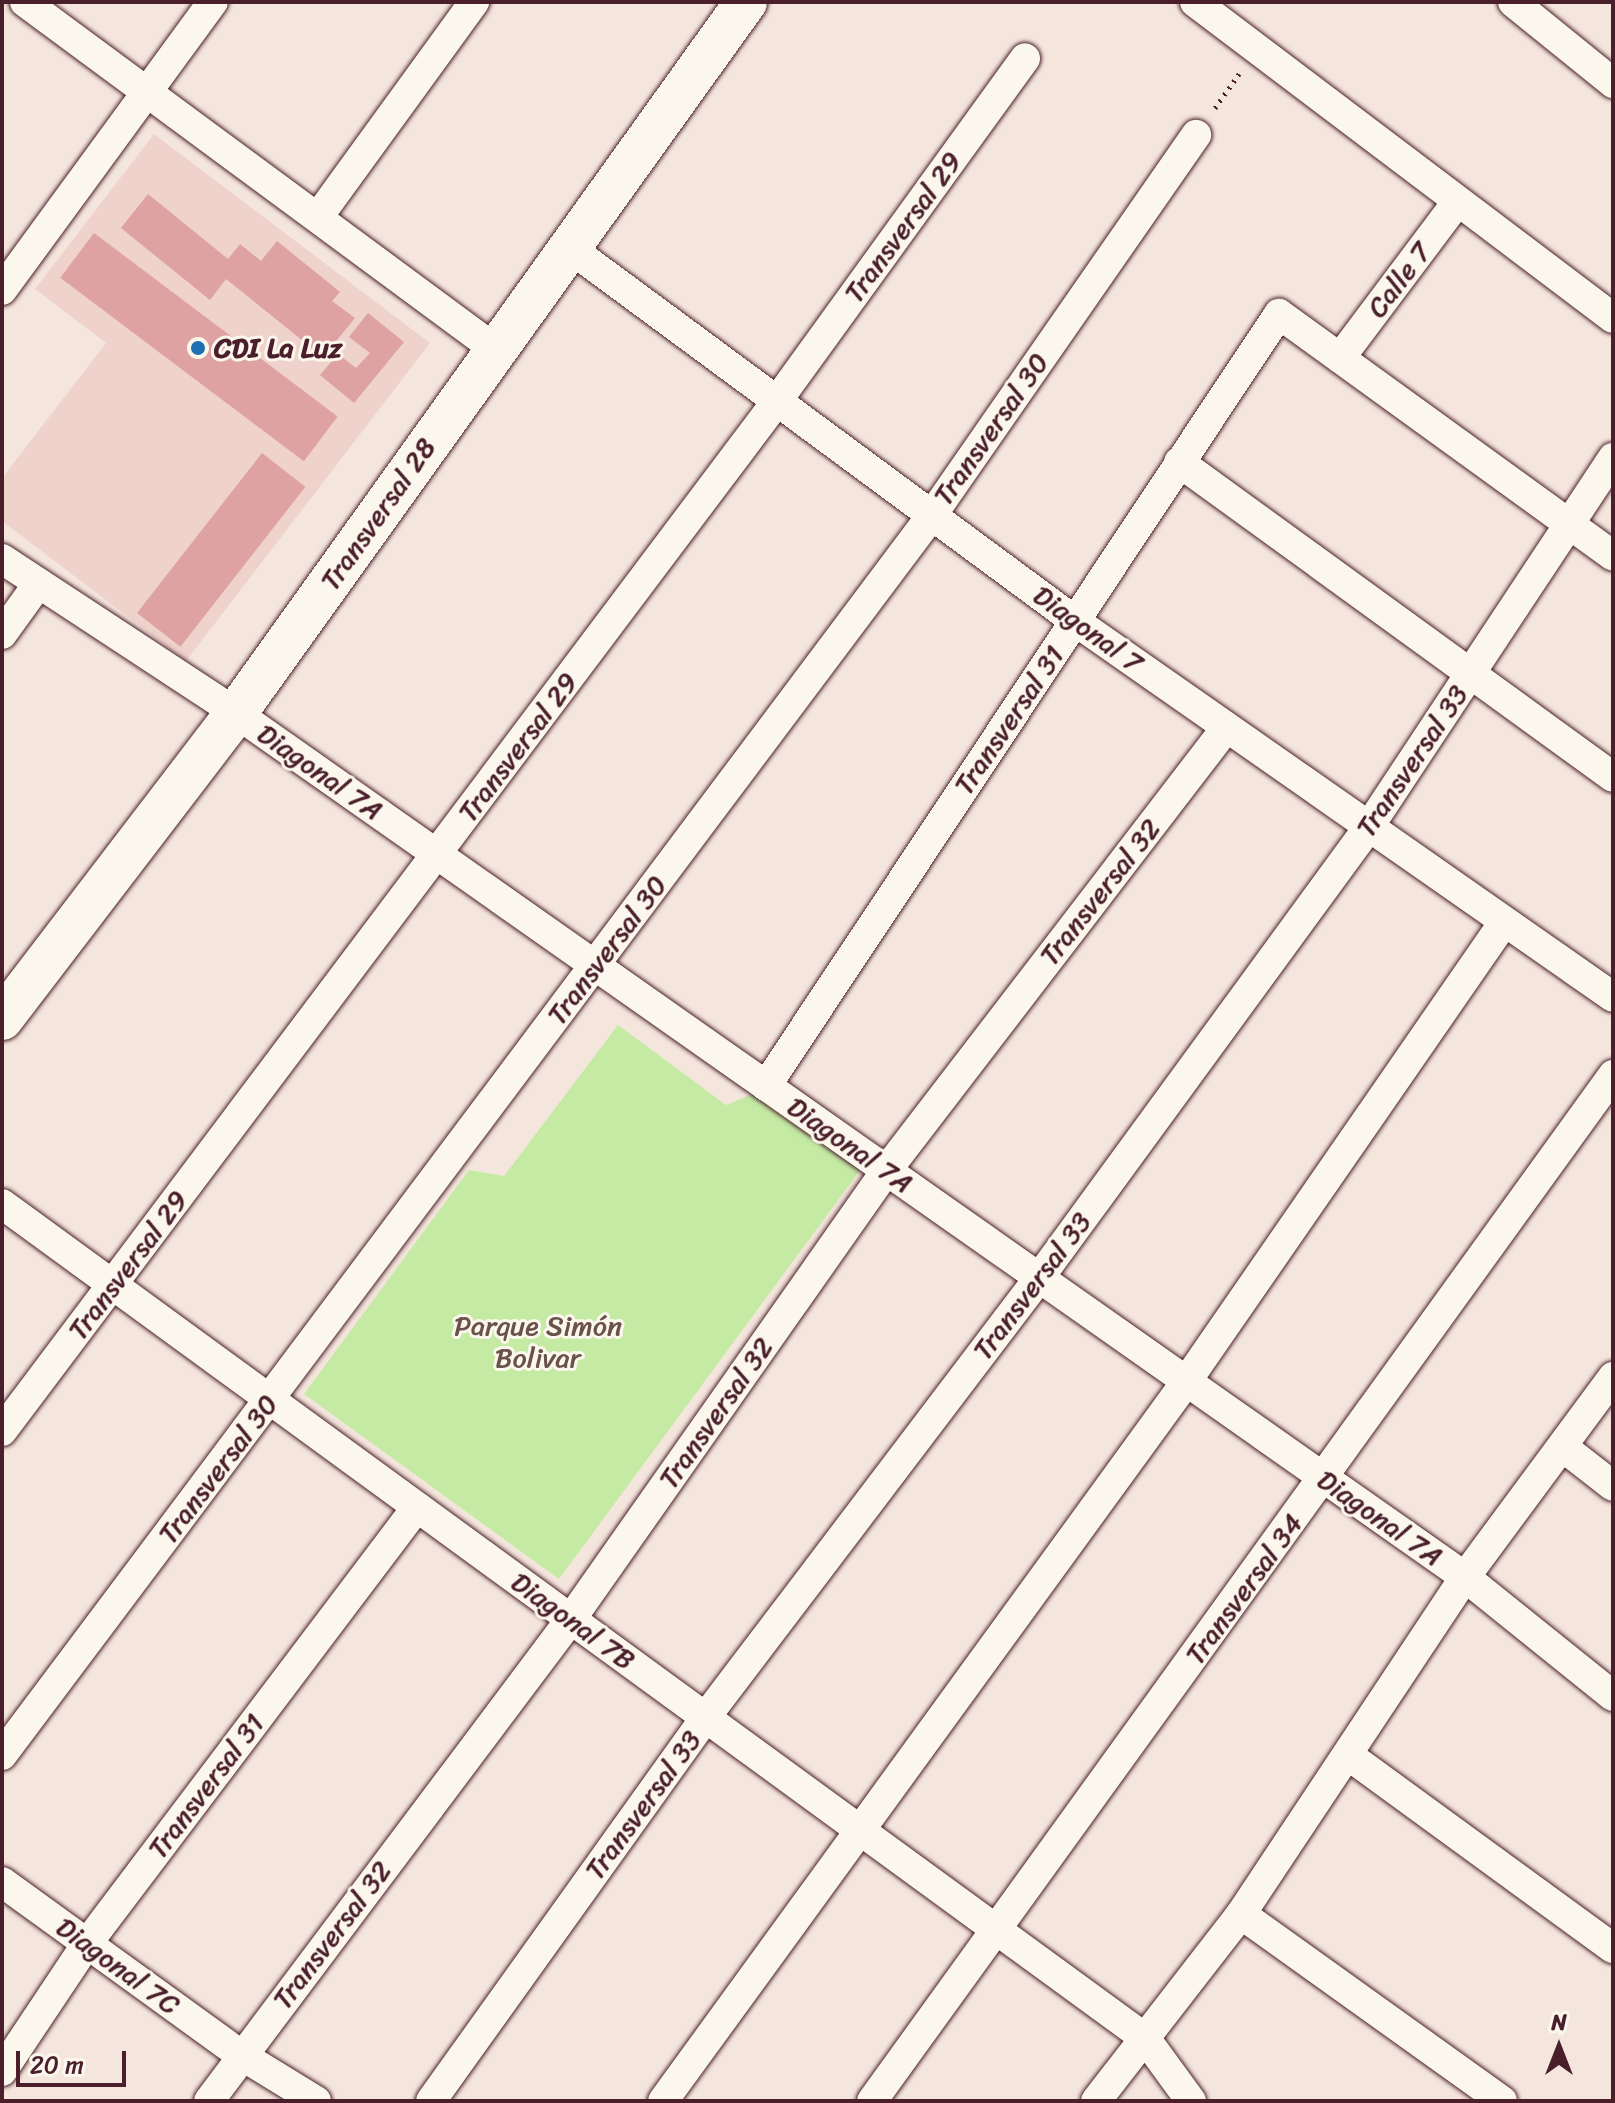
<!DOCTYPE html>
<html>
<head>
<meta charset="utf-8">
<style>
	body { margin:0 }
	#map { position:relative; width:1615px; height:2103px; overflow:hidden; background:#f5e6dd; font-family:Sriracha,sans-serif }
	div>[style] { position:absolute }
	[style*='--x'] { left:calc(var(--x)*1px); top:calc(var(--y)*1px); width:calc(var(--w)*1px); rotate:calc(var(--a)*1deg) }
	.built>* { inset:0; background:#eed2cb }
	.green>* { inset:0; background:#c4eaa4 }
	.building>* { inset:0; background:#dda2a1; transform-origin:0 0 }
	.path>* { height:5px; margin-top:-2.5px; transform-origin:0; background:repeating-linear-gradient(90deg,#4a1f2b 0 2px,transparent 0 8px) }
	.roads { filter:drop-shadow(0 0 2px #4a1f2b) drop-shadow(0 0 2px #4a1f2b) }
	.street>* { height:30px; margin:-15px; padding:0 15px; transform-origin:15px; border-radius:15px; background:#fbf7ec }
	.secondary>* { height:42px; margin:-21px; padding:0 21px; transform-origin:21px; border-radius:21px; background:#fbf7ec }
	.dots>* { width:22px; height:22px; translate:-50% -50%; box-sizing:border-box; border:4px solid #fbf7ec; border-radius:50% }
	span { translate:-50% -50%; white-space:nowrap; text-align:center; line-height:1.15; -webkit-text-stroke:6px #fbf7ec; paint-order:stroke }
	.street-label { font-size:28px; color:#4a1f2b }
	.poi-label { font-size:28px; color:#4a1f2b; font-weight:700 }
	.left { translate:0 -50%; text-align:left }
	.park-label { font-size:28px; color:#685249 }
	.frame { position:absolute; inset:0; border:4px solid #4a1f2b; pointer-events:none }
	.north { position:absolute; left:1519px; top:2007px; width:80px; height:80px; -webkit-text-stroke:6px #fbf7ec; paint-order:stroke; rotate:0deg; font-size:22px; font-weight:700; line-height:32px; text-align:center; color:#4a1f2b }
	.north::after { content:''; display:block; margin:auto; width:28px; height:36px; background:#4a1f2b; clip-path:polygon(50% 0,100% 100%,50% 72%,0 100%) }
	.scale { position:absolute; left:16px; top:2051px; width:110px; height:36px; box-sizing:border-box; border:4px solid #4a1f2b; border-top:0; padding-left:10px; font-size:24px; line-height:28px; white-space:nowrap; color:#4a1f2b; -webkit-text-stroke:6px #fbf7ec; paint-order:stroke }
</style>
</head>
<body>
<div id="map">
	<div class="built">
		<i style="clip-path:polygon(154px 134px,430px 343px,186px 661px,2px 521px,2px 478px,106px 343px,35px 289px)"></i>
	</div>
	<div class="green">
		<i style="clip-path:polygon(618px 1025px,726px 1105px,755px 1093px,861px 1169px,559px 1579px,304px 1394px,469px 1170px,504px 1176px)"></i>
	</div>
	<div class="building">
		<i style="clip-path:polygon(148px 194px,228px 259px,240px 244px,261px 261px,277px 241px,340px 292px,332px 301px,355px 318px,323px 357px,226px 279px,210px 300px,121px 228px)"></i>
		<i style="left:94px;top:233px;width:305px;height:56px;rotate:37deg"></i>
		<i style="clip-path:polygon(368px 313px,404px 342px,354px 403px,320px 375px,338px 354px,356px 368px,370px 353px,349px 337px)"></i>
		<i style="left:262px;top:453px;width:55px;height:203px;rotate:38deg"></i>
	</div>
	<div class="path">
		<i style="--x:1215;--y:108;--w:42;--a:-54.8"></i>
	</div>
	<div class="roads">
		<div class="street">
			<i style="--x:25;--y:2;--w:584;--a:36.44"></i>
			<i style="--x:1195;--y:2;--w:524;--a:37.09"></i>
			<i style="--x:1513;--y:2;--w:129;--a:39"></i>
			<i style="--x:318;--y:217;--w:266;--a:-54"></i>
			<i style="--x:571;--y:249;--w:626;--a:36.43"></i>
			<i style="--x:1075;--y:621;--w:656;--a:34.95"></i>
			<i style="--x:2;--y:290;--w:357;--a:-53.8"></i>
			<i style="--x:1340;--y:358;--w:196;--a:-53.1"></i>
			<i style="--x:1179;--y:462;--w:536;--a:35.97"></i>
			<i style="--x:2;--y:559;--w:280;--a:33.3"></i>
			<i style="--x:236;--y:713;--w:1502;--a:35.11"></i>
			<i style="--x:1465;--y:1577;--w:190;--a:38.8"></i>
			<i style="--x:2;--y:634;--w:62;--a:-54.2"></i>
			<i style="--x:766;--y:1086;--w:927;--a:-56.4"></i>
			<i style="--x:1279;--y:314;--w:412;--a:35.9"></i>
			<i style="--x:2;--y:1204;--w:1415;--a:36.12"></i>
			<i style="--x:1145;--y:2038;--w:78;--a:53.9"></i>
			<i style="--x:2;--y:1431;--w:1289;--a:-53.04"></i>
			<i style="--x:777;--y:401;--w:423;--a:-54.1"></i>
			<i style="--x:1563;--y:1447;--w:63;--a:38"></i>
			<i style="--x:2;--y:1755;--w:1550;--a:-53.13"></i>
			<i style="--x:932;--y:515;--w:463;--a:-55.2"></i>
			<i style="--x:1348;--y:1755;--w:328;--a:36.1"></i>
			<i style="--x:2;--y:1882;--w:295;--a:35.9"></i>
			<i style="--x:241;--y:2055;--w:88;--a:31.5"></i>
			<i style="--x:1241;--y:1914;--w:321;--a:35.6"></i>
			<i style="--x:2;--y:2071;--w:151;--a:-56.3"></i>
			<i style="--x:86;--y:1945;--w:549;--a:-52.92"></i>
			<i style="--x:209;--y:2101;--w:603;--a:-53.09"></i>
			<i style="--x:571;--y:1619;--w:548;--a:-54.89"></i>
			<i style="--x:886;--y:1171;--w:558;--a:-52.49"></i>
			<i style="--x:431;--y:2101;--w:471;--a:-54.4"></i>
			<i style="--x:705;--y:1718;--w:552;--a:-52.8"></i>
			<i style="--x:1039;--y:1278;--w:557;--a:-53.83"></i>
			<i style="--x:1368;--y:828;--w:444;--a:-56.5"></i>
			<i style="--x:663;--y:2101;--w:889;--a:-53.97"></i>
			<i style="--x:1186;--y:1382;--w:559;--a:-55.34"></i>
			<i style="--x:872;--y:2101;--w:1266;--a:-54.16"></i>
			<i style="--x:1096;--y:2101;--w:237;--a:-52.2"></i>
			<i style="--x:1241;--y:1914;--w:405;--a:-56.4"></i>
			<i style="--x:1465;--y:1577;--w:249;--a:-53.5"></i>
		</div>
		<div class="secondary">
			<i style="--x:2;--y:1019;--w:385;--a:-52.6"></i>
			<i style="--x:236;--y:713;--w:875;--a:-54.35"></i>
		</div>
	</div>
	<div class="dots">
		<i style="left:198px;top:348px;background:#1f6fb2"></i>
	</div>
	<div class="street-label">
		<span style="left:903px;top:227px;rotate:-54deg">Transversal 29</span>
		<span style="left:1399px;top:280px;rotate:-53deg">Calle 7</span>
		<span style="left:991px;top:429px;rotate:-55deg">Transversal 30</span>
		<span style="left:378px;top:514px;rotate:-55deg">Transversal 28</span>
		<span style="left:1088px;top:629px;rotate:36deg">Diagonal 7</span>
		<span style="left:1009px;top:720px;rotate:-56deg">Transversal 31</span>
		<span style="left:518px;top:747px;rotate:-53deg">Transversal 29</span>
		<span style="left:1412px;top:761px;rotate:-56deg">Transversal 33</span>
		<span style="left:320px;top:772px;rotate:35deg">Diagonal 7A</span>
		<span style="left:1100px;top:892px;rotate:-52deg">Transversal 32</span>
		<span style="left:607px;top:950px;rotate:-53deg">Transversal 30</span>
		<span style="left:850px;top:1145px;rotate:35deg">Diagonal 7A</span>
		<span style="left:128px;top:1265px;rotate:-53deg">Transversal 29</span>
		<span style="left:1032px;top:1286px;rotate:-53deg">Transversal 33</span>
		<span style="left:716px;top:1413px;rotate:-55deg">Transversal 32</span>
		<span style="left:218px;top:1469px;rotate:-53deg">Transversal 30</span>
		<span style="left:1380px;top:1518px;rotate:35deg">Diagonal 7A</span>
		<span style="left:1244px;top:1589px;rotate:-54deg">Transversal 34</span>
		<span style="left:573px;top:1621px;rotate:36deg">Diagonal 7B</span>
		<span style="left:206px;top:1786px;rotate:-53deg">Transversal 31</span>
		<span style="left:643px;top:1805px;rotate:-54deg">Transversal 33</span>
		<span style="left:332px;top:1935px;rotate:-53deg">Transversal 32</span>
		<span style="left:118px;top:1966px;rotate:36deg">Diagonal 7C</span>
	</div>
	<div class="poi-label">
		<span class="left" style="left:214px;top:348px">CDI La Luz</span>
	</div>
	<div class="park-label">
		<span style="left:538px;top:1342px">Parque Simón<br>Bolivar</span>
	</div>
	<div class="frame"></div>
	<div class="north">N</div>
	<div class="scale">20 m</div>
</div>
</body>
</html>
